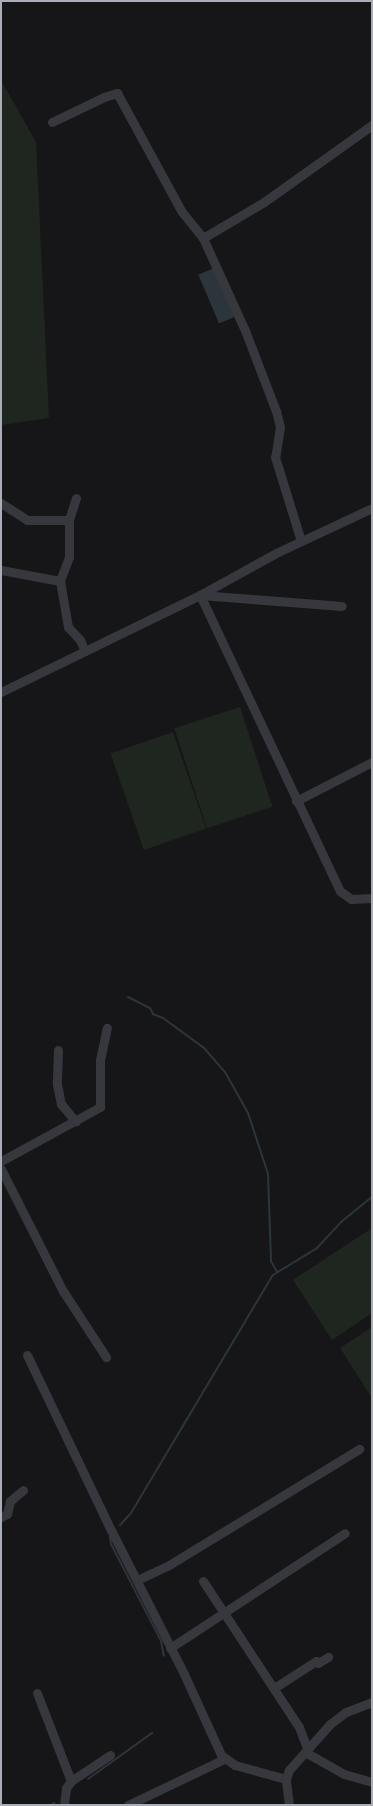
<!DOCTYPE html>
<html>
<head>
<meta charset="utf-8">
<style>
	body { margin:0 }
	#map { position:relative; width:373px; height:1806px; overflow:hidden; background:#161618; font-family:Inter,sans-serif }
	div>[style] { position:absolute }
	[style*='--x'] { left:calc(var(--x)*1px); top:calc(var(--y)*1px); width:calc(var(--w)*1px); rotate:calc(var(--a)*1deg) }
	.green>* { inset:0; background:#1e261f; transform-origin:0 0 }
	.water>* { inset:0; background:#2c353c; transform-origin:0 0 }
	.stream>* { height:2px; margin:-1px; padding:0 1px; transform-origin:1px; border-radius:1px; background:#2c353c }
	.minor>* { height:9px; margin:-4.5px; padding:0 4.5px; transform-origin:4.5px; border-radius:4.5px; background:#37383d }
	span { translate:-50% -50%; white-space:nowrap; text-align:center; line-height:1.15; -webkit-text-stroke:3px #111113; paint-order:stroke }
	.frame { position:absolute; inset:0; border:2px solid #a8adb8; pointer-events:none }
</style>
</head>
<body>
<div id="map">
	<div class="green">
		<i style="clip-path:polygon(1px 80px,36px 142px,49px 418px,1px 425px)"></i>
		<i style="left:240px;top:707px;width:105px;height:69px;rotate:72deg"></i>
		<i style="left:173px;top:732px;width:102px;height:66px;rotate:71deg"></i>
		<i style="clip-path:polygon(372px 1228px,372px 1313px,332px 1340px,293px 1280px)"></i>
		<i style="clip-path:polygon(372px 1327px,372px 1398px,340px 1348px)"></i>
	</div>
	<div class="water">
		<i style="left:214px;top:268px;width:53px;height:17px;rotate:67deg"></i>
	</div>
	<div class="stream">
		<i style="--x:128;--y:997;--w:25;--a:27"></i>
		<i style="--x:150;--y:1008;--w:7;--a:63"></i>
		<i style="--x:153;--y:1014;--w:11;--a:22"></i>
		<i style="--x:163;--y:1018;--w:51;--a:36.2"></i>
		<i style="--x:204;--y:1048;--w:32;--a:49"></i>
		<i style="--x:225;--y:1072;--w:47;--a:60.7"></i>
		<i style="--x:248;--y:1113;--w:64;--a:71.8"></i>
		<i style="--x:268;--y:1174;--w:87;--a:88"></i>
		<i style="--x:271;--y:1261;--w:13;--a:61"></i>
		<i style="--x:120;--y:1525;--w:16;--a:-47"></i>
		<i style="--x:131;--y:1513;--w:277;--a:-59.2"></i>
		<i style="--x:273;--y:1275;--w:52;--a:-31.5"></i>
		<i style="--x:317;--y:1248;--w:35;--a:-47"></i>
		<i style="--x:341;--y:1222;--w:40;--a:-39"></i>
		<i style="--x:110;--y:1537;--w:7;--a:82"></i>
		<i style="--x:111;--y:1544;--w:109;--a:62.7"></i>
		<i style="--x:161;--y:1641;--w:15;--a:79"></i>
		<i style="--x:88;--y:1779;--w:79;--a:-35.7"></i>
		<i style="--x:51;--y:1805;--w:4;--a:-34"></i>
	</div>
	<div class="minor">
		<i style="--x:52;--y:122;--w:58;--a:-25.7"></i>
		<i style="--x:104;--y:97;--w:14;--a:-17"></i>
		<i style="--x:117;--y:93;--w:136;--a:61.4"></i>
		<i style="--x:182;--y:212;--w:33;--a:51"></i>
		<i style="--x:203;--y:238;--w:104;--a:65.6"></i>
		<i style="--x:246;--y:333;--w:84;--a:69"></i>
		<i style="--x:276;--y:411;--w:16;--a:76"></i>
		<i style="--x:280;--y:427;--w:30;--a:99"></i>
		<i style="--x:275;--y:457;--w:88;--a:72.8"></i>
		<i style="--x:203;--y:238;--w:71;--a:-30.5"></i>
		<i style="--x:264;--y:202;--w:133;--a:-35.5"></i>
		<i style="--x:76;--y:498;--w:23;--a:108"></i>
		<i style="--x:69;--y:520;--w:37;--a:90"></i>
		<i style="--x:69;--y:557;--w:26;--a:111"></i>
		<i style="--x:60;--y:581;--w:47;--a:80.1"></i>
		<i style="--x:68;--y:627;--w:18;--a:47"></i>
		<i style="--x:80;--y:640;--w:12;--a:66"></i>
		<i style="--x:1;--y:503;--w:31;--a:33"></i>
		<i style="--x:27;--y:520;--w:42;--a:0"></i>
		<i style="--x:1;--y:570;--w:60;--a:10.6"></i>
		<i style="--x:200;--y:595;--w:327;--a:64.7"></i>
		<i style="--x:340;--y:891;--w:14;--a:36"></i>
		<i style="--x:351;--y:899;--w:21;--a:-3"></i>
		<i style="--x:200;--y:595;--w:142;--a:4.4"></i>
		<i style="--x:1;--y:692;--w:221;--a:-26"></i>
		<i style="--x:200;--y:595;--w:87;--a:-28.9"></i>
		<i style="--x:276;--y:553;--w:106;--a:-25.1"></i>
		<i style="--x:296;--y:801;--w:85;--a:-27.2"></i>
		<i style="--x:58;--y:1050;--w:34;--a:92"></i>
		<i style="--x:57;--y:1084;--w:20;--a:79"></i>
		<i style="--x:61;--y:1104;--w:23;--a:50"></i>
		<i style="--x:1;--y:1161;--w:113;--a:-28.6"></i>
		<i style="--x:100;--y:1107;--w:47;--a:-90"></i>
		<i style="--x:100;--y:1060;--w:33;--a:-78"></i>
		<i style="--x:1;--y:1169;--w:137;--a:63.1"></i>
		<i style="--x:63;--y:1291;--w:79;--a:56.9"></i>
		<i style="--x:27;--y:1355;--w:194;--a:64.4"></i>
		<i style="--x:111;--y:1530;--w:161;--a:63.1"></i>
		<i style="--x:184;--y:1674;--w:89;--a:65.4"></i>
		<i style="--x:221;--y:1755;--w:17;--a:36"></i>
		<i style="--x:235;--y:1765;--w:53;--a:15.4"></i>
		<i style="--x:1;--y:1517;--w:7;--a:-27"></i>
		<i style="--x:7;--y:1514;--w:13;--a:-77"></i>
		<i style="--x:10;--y:1501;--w:17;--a:-40"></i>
		<i style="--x:137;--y:1580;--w:35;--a:-25"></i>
		<i style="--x:169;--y:1565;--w:223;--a:-31.4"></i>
		<i style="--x:203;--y:1581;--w:175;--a:56.7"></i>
		<i style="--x:299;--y:1727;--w:22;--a:69"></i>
		<i style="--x:170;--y:1648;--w:209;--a:-33.3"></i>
		<i style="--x:274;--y:1688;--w:50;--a:-32.7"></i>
		<i style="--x:316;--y:1661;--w:3;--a:45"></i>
		<i style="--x:318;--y:1663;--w:12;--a:-31"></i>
		<i style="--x:37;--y:1693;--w:94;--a:68.9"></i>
		<i style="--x:305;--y:1752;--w:45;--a:29.4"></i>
		<i style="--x:344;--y:1774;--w:29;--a:16"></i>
		<i style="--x:64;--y:1805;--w:17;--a:-83"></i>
		<i style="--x:66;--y:1788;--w:9;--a:-54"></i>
		<i style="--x:71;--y:1781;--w:47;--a:-33.7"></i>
		<i style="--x:128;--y:1805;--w:106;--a:-25.6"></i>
		<i style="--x:289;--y:1805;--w:26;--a:-97"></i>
		<i style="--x:286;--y:1779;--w:9;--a:-72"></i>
		<i style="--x:289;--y:1770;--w:62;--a:-48.3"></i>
		<i style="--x:330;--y:1724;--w:20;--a:-37"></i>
		<i style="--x:346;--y:1712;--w:28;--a:-21"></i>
	</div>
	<div class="frame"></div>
</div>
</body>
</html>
